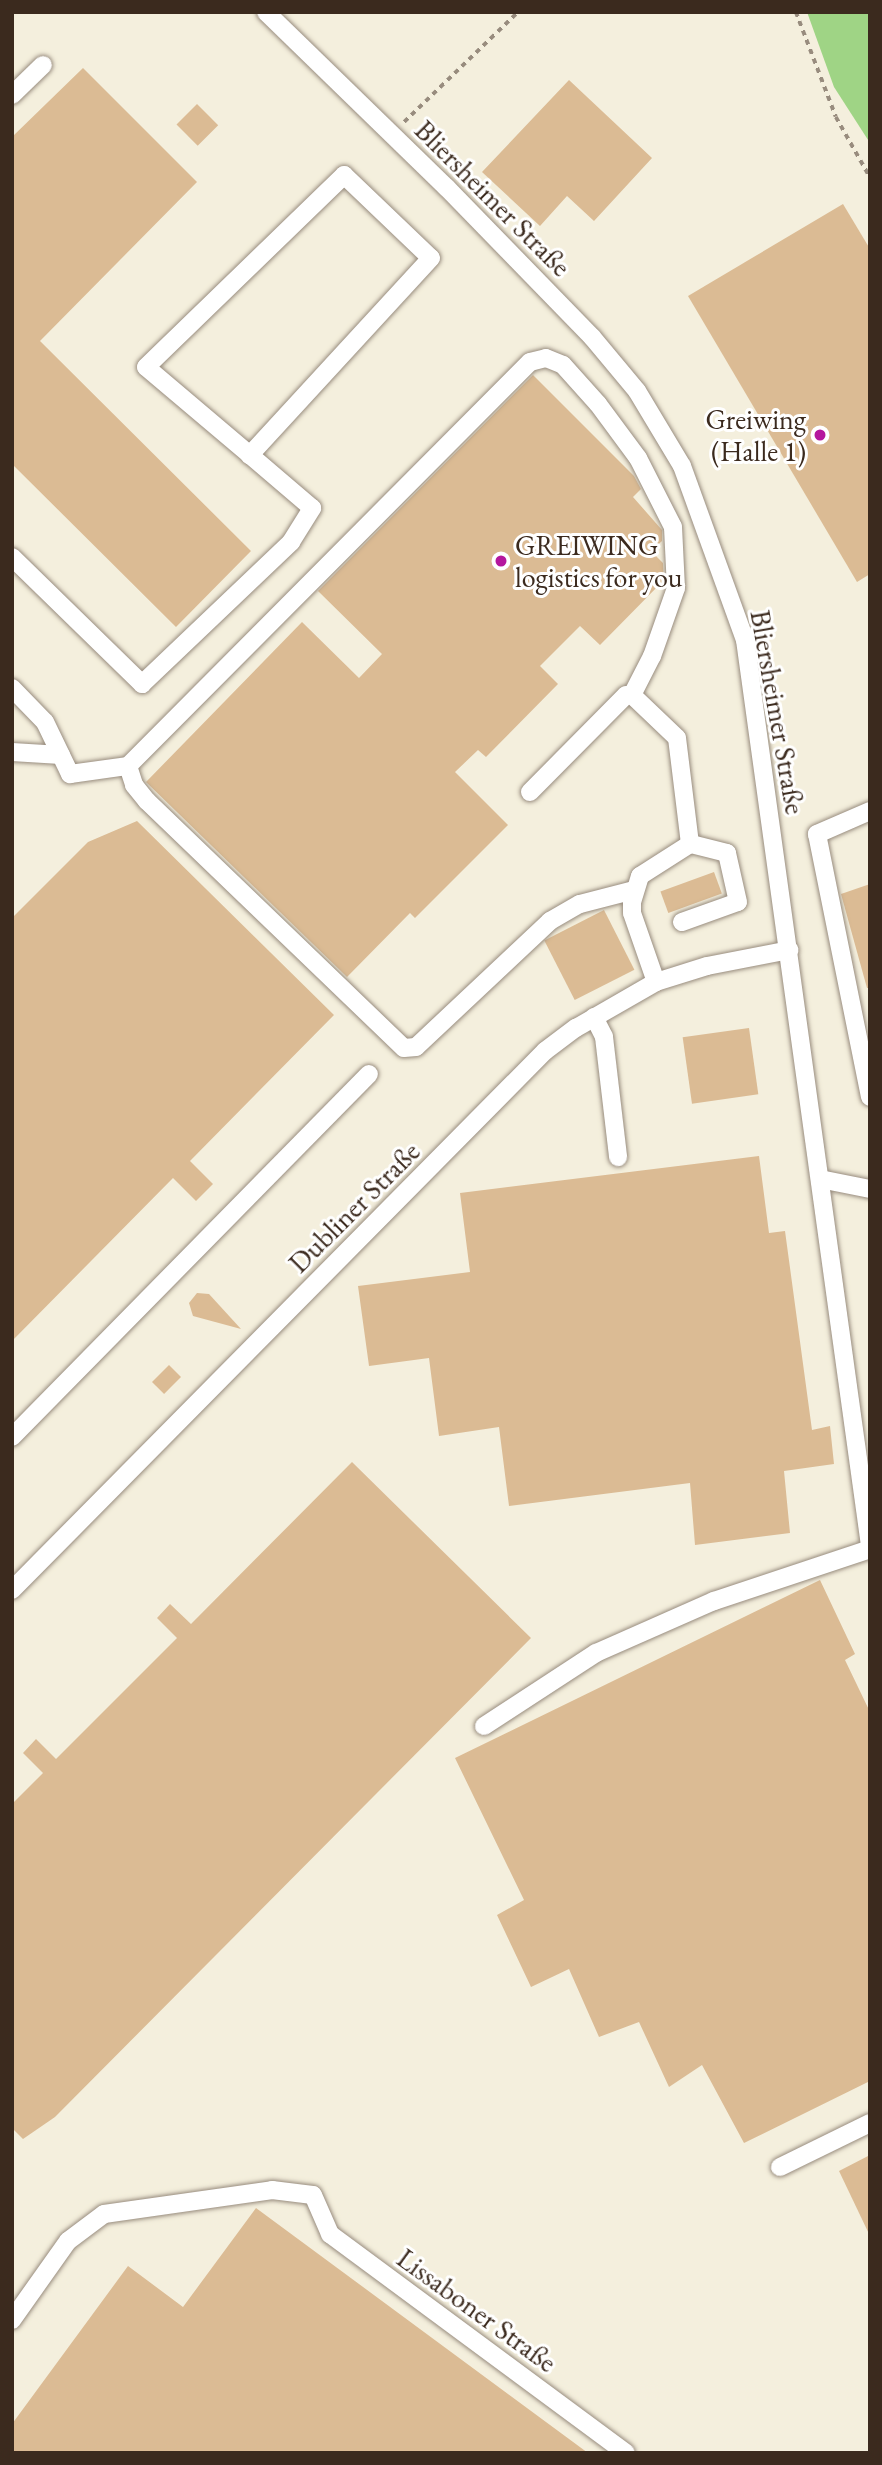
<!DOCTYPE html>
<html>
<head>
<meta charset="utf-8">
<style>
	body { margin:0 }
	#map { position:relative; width:882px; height:2465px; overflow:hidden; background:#f4efdd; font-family:"EB Garamond",serif }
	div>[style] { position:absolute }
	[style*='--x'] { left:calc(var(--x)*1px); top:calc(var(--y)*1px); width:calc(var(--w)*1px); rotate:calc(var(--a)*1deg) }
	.green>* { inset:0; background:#9fd485 }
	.building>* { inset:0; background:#dbbb94; transform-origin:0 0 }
	.path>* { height:3.5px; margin-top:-1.75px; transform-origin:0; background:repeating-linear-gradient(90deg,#988c7e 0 5px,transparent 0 10px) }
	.roads { filter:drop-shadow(0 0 2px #988c7e) drop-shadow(0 0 2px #988c7e) }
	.minor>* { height:18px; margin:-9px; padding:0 9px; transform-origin:9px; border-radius:9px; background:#fff }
	.dots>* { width:19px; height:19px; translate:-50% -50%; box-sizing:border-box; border:4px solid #fff; border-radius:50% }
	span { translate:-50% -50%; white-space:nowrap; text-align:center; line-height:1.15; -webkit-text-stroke:6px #fff; paint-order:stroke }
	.street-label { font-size:28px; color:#3b2a1e }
	.poi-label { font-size:28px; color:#3b2a1e }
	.right { translate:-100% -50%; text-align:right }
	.left { translate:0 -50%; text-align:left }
	.frame { position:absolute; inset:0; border:14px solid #3b2a1e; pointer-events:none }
</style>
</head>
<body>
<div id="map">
	<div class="green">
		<i style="clip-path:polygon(807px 12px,870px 12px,870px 143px,834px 87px)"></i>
	</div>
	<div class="building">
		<i style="clip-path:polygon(83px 68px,197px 182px,40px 341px,251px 551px,176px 627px,12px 464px,12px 137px)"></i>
		<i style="clip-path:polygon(569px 80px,652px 158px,594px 221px,567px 196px,540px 226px,482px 172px)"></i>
		<i style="left:197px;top:104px;width:30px;height:29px;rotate:45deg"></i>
		<i style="clip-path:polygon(843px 204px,870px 249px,870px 574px,857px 582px,688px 296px)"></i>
		<i style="clip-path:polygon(533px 375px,634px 476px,641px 489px,633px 497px,662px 530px,662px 541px,651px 551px,663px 563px,664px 580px,600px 645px,580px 626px,540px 666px,558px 684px,486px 757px,478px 750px,455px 772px,508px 825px,415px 918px,410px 913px,347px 977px,146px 782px,302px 622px,359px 678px,382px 654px,318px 591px)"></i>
		<i style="clip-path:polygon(137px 821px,334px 1015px,190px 1161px,213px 1184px,196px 1201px,173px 1178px,12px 1341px,12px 918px,88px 842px)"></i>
		<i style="left:714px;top:872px;width:23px;height:57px;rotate:70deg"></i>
		<i style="clip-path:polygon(870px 884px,870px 988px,867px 988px,841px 894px)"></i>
		<i style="left:604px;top:910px;width:67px;height:67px;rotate:63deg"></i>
		<i style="left:749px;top:1028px;width:67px;height:67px;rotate:82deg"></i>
		<i style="clip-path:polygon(759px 1156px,769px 1233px,785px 1231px,812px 1430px,830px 1426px,834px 1464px,784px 1471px,790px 1533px,695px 1545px,690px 1483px,509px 1506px,499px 1427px,439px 1436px,429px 1358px,369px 1366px,358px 1286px,470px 1272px,460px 1193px)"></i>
		<i style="clip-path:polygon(197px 1293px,209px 1294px,241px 1329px,193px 1316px,189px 1303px)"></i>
		<i style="left:169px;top:1365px;width:17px;height:24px;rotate:45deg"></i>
		<i style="clip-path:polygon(352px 1462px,531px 1638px,55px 2117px,23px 2139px,12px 2128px,12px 1804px,43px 1773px,23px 1753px,36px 1739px,56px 1759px,177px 1638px,157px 1618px,170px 1604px,191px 1624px)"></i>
		<i style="clip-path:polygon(820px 1580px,855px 1654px,845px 1660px,870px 1712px,870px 2081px,744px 2143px,702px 2065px,669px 2087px,639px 2022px,599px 2037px,569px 1969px,531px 1987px,497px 1915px,524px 1900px,455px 1758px)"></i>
		<i style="clip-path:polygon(870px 2155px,870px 2236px,839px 2171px)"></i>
		<i style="clip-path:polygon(256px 2208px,588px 2453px,12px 2453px,12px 2424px,128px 2266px,183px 2307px)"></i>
	</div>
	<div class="path">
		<i style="--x:796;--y:12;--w:112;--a:69.1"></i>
		<i style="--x:836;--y:117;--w:69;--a:60.5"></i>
		<i style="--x:404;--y:122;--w:158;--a:-44"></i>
	</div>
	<div class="roads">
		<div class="minor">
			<i style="--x:266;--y:12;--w:252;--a:44.2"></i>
			<i style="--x:447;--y:188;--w:208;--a:45.8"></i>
			<i style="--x:592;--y:337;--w:70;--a:50.2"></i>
			<i style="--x:637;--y:391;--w:87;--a:59"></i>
			<i style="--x:682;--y:466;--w:185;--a:70.1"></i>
			<i style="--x:745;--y:640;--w:914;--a:82.14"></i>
			<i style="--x:12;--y:95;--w:43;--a:-44.1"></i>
			<i style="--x:12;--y:557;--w:182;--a:44.3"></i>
			<i style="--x:142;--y:684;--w:206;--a:-43.6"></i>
			<i style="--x:291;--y:542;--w:40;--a:-58"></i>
			<i style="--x:312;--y:508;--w:82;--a:-139.5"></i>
			<i style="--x:250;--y:455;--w:136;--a:-139.8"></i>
			<i style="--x:146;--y:367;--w:276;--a:-44.1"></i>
			<i style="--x:344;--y:175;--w:120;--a:43.7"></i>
			<i style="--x:431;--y:258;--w:268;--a:132.6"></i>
			<i style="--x:12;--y:688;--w:47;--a:45.9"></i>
			<i style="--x:45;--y:722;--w:58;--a:64.3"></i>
			<i style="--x:70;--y:774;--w:59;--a:-7.9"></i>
			<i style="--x:128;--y:766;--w:570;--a:-45.14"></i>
			<i style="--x:530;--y:362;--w:16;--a:-14"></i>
			<i style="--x:546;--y:358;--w:18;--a:22"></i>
			<i style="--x:563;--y:365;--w:52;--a:48.1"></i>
			<i style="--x:598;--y:404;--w:67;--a:53.5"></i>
			<i style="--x:638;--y:458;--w:77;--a:63.1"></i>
			<i style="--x:673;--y:527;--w:61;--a:87.2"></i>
			<i style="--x:676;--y:588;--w:72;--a:109.4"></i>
			<i style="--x:652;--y:656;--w:44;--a:117.1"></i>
			<i style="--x:12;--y:752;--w:49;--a:3.5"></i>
			<i style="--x:128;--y:766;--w:20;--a:72"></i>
			<i style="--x:134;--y:785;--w:21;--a:51"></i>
			<i style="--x:147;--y:801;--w:356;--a:43.9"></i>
			<i style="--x:404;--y:1048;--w:12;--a:-5"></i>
			<i style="--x:416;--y:1047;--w:184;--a:-43.2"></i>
			<i style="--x:550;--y:921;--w:34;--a:-30"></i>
			<i style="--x:580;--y:904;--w:56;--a:-14.5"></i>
			<i style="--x:530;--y:792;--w:136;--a:-45.3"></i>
			<i style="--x:626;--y:695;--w:6;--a:0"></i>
			<i style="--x:632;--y:695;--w:62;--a:43.7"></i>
			<i style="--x:677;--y:738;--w:107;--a:83"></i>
			<i style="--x:690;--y:844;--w:59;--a:147.4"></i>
			<i style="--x:640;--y:876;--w:27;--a:107"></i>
			<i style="--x:632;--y:902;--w:11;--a:90"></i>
			<i style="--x:632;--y:913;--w:73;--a:70.8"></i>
			<i style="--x:870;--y:811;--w:58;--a:156.5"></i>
			<i style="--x:817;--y:834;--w:268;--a:78.6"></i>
			<i style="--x:682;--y:922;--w:59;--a:-19.7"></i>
			<i style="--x:738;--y:902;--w:50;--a:-102.7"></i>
			<i style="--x:727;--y:853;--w:38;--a:-166"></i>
			<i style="--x:594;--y:1017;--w:22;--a:63"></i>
			<i style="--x:604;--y:1037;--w:121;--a:83.3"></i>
			<i style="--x:820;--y:1179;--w:51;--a:11.3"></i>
			<i style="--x:12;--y:1437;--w:509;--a:-45.48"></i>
			<i style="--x:12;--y:1590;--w:758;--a:-45.32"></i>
			<i style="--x:545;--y:1051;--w:39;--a:-37"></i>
			<i style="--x:576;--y:1028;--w:92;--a:-29.9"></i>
			<i style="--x:656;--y:982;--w:53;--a:-17.4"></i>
			<i style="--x:707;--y:966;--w:84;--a:-11"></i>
			<i style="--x:484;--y:1726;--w:134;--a:-33.1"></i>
			<i style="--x:596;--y:1653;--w:129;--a:-23.8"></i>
			<i style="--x:714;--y:1601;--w:164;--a:-18.4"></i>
			<i style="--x:780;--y:2167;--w:100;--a:-26.1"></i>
			<i style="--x:12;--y:2320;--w:97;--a:-54.7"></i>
			<i style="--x:68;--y:2241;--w:45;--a:-36.9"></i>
			<i style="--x:104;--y:2214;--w:170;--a:-8.1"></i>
			<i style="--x:272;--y:2190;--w:41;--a:7"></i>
			<i style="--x:313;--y:2195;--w:43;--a:66.4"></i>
			<i style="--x:330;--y:2234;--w:368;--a:36.5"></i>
		</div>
	</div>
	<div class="dots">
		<i style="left:820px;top:435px;background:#b5179e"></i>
		<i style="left:501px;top:561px;background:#b5179e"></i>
	</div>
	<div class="street-label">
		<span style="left:493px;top:198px;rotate:45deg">Bliersheimer Straße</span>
		<span style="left:778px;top:712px;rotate:80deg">Bliersheimer Straße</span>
		<span style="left:354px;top:1207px;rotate:-45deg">Dubliner Straße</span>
		<span style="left:477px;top:2310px;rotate:36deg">Lissaboner Straße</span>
	</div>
	<div class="poi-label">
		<span class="right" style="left:806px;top:435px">Greiwing<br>(Halle 1)</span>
		<span class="left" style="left:515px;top:561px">GREIWING<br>logistics for you</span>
	</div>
	<div class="frame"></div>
</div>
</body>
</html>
